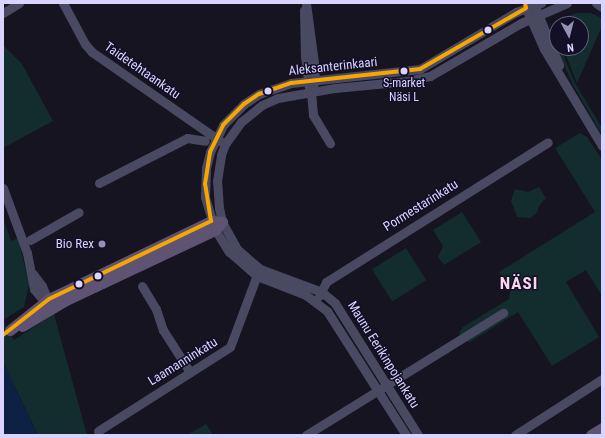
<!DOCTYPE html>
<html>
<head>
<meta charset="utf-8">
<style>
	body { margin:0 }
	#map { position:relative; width:605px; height:438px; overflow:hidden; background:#161421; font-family:"Roboto Condensed",sans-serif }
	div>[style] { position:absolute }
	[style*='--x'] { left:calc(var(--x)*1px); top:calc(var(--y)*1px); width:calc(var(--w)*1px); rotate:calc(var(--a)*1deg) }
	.green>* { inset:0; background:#132c2d; transform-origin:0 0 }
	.water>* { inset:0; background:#0d2144 }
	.minor>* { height:9px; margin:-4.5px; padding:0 4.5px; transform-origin:4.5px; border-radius:4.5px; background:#4a4962 }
	.major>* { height:11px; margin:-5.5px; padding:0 5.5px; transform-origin:5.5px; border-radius:5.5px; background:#5e5373 }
	.bus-1>* { height:4px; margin:-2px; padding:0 2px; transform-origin:2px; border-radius:2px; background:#f7a600 }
	.dots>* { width:11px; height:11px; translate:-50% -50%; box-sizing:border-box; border:2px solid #130f26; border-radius:50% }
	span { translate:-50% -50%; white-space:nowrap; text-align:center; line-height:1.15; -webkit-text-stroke:3px #130f26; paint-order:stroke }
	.bus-label { font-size:12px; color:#d9d4ff }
	.street-label { font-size:13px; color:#d9d4ff }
	.poi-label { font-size:13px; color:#d9d4ff }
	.right { translate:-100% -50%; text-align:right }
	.district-label { font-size:17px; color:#ffd6f0; font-weight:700; letter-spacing:1px }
	.frame { position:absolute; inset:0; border:4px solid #d9d4ff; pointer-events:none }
	.north { position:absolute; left:549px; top:16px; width:40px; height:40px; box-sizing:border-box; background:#130f26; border:1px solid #625e7d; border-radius:50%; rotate:173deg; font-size:11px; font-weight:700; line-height:16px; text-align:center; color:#d9d4ff }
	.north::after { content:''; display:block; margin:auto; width:14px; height:18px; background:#9591b1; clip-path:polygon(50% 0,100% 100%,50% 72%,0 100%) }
</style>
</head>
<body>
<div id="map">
	<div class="green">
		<i style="clip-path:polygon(577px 13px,591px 13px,602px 18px,602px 26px,577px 83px,563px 48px,581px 48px,581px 24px,557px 24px,557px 33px,555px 27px,556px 23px,561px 18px)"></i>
		<i style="clip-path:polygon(552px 29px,557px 48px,560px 48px,575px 83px,602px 128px,602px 135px,573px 85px,548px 30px)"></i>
		<i style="clip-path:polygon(3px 45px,22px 64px,53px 121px,3px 148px)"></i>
		<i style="clip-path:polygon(580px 133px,587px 137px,602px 160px,602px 296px,586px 270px,566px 282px,599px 337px,552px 366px,518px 312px,470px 342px,465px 341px,459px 333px,463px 327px,509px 299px,510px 291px,499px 272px,595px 212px,555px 148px)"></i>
		<i style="clip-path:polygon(539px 187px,546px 198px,539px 206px,537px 213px,530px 218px,517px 217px,511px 201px,515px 189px,528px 192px)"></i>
		<i style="clip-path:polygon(462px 212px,481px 242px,444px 265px,438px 257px,443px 246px,433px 230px)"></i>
		<i style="clip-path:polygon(3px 218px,11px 241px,18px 238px,29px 284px,24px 307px,3px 320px)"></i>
		<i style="left:406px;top:248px;width:38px;height:40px;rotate:58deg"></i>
		<i style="clip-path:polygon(54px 314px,87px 435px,38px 435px,3px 362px,3px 321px,14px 340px)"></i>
		<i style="clip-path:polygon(206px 424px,213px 435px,187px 435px)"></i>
	</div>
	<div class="water">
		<i style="clip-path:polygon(3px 362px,37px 434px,38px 435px,3px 435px)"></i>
	</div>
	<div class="minor">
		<i style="--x:63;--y:3;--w:47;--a:61.8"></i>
		<i style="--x:85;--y:44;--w:11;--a:49"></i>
		<i style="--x:92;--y:52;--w:156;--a:34.8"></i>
		<i style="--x:306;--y:3;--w:61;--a:82.4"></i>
		<i style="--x:314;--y:63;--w:17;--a:87"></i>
		<i style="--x:315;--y:80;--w:13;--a:108"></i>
		<i style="--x:311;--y:92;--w:23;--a:85"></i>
		<i style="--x:313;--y:115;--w:33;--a:59"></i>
		<i style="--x:596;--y:3;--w:7;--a:34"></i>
		<i style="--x:536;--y:9;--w:61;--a:67.7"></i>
		<i style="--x:304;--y:10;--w:46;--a:88.8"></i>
		<i style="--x:305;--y:56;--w:31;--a:83"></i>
		<i style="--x:3;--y:13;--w:19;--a:-32"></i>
		<i style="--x:528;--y:13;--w:39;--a:66"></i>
		<i style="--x:544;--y:49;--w:113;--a:59.1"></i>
		<i style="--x:99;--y:183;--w:99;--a:-27.1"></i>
		<i style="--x:187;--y:138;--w:18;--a:9"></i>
		<i style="--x:3;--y:188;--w:69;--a:69.7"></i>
		<i style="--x:27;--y:253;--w:37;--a:79"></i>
		<i style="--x:34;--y:289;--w:23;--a:50"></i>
		<i style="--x:30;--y:240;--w:56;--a:-29.7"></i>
		<i style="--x:33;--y:274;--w:15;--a:53"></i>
		<i style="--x:42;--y:286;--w:22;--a:68"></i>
		<i style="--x:142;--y:286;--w:27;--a:59"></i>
		<i style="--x:156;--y:309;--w:22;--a:72"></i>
		<i style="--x:163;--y:330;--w:50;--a:57.3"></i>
		<i style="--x:319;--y:296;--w:16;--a:-63"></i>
		<i style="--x:326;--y:282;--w:262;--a:-32.2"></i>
		<i style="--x:98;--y:431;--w:156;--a:-32.5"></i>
		<i style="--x:230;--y:347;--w:80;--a:-69.5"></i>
		<i style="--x:306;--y:435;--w:232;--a:-31.8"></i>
		<i style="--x:406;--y:435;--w:147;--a:-122.5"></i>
		<i style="--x:327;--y:311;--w:26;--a:-143"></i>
		<i style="--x:306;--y:295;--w:53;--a:-158.8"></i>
		<i style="--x:257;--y:276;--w:37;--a:-139"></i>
		<i style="--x:229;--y:252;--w:26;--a:-122"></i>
		<i style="--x:215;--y:230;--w:34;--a:-107"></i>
		<i style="--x:205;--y:197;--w:29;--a:-88"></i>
		<i style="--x:206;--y:168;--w:16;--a:-76"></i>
		<i style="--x:210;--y:152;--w:30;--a:-64"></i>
		<i style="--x:223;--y:125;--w:30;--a:-45"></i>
		<i style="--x:244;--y:104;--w:18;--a:-34"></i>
		<i style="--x:259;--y:94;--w:34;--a:-19"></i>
		<i style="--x:291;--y:83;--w:130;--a:-6.2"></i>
		<i style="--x:420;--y:69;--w:112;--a:-30.7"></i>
		<i style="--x:516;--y:12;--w:27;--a:-20"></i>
		<i style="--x:418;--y:435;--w:156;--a:-122.2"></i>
		<i style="--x:335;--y:303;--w:17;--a:-140"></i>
		<i style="--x:322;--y:292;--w:66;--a:-159.6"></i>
		<i style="--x:260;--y:269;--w:30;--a:-139"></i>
		<i style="--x:237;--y:249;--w:31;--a:-119"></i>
		<i style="--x:222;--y:222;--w:14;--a:-102"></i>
		<i style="--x:219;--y:208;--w:27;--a:-94"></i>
		<i style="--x:217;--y:181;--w:26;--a:-81"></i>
		<i style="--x:221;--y:155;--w:12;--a:-70"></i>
		<i style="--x:225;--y:144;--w:27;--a:-54"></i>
		<i style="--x:241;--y:122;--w:27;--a:-39"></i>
		<i style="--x:262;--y:105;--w:17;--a:-24"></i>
		<i style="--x:278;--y:98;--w:58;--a:-10"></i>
		<i style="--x:335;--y:88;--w:73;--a:-5.5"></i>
		<i style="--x:408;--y:81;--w:23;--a:-13"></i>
		<i style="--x:430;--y:76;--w:105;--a:-30.2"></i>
		<i style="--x:521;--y:23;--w:50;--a:-23.5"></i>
		<i style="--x:515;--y:435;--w:103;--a:-32.8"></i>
	</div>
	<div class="major">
		<i style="--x:22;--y:326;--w:51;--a:-30.6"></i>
		<i style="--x:66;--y:300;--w:165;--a:-25.2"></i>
		<i style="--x:215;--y:230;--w:11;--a:-49"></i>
		<i style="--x:10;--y:330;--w:50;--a:-38.5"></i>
		<i style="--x:49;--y:299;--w:180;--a:-25.7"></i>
		<i style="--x:211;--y:221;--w:11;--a:5"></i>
		<i style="--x:591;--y:435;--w:13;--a:-32"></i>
	</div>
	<div class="bus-1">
		<i style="--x:3;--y:335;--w:58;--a:-38"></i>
		<i style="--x:49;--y:299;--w:180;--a:-25.7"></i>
		<i style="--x:211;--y:221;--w:37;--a:-99"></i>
		<i style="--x:205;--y:184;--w:32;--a:-81"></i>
		<i style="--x:210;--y:152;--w:30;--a:-64"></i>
		<i style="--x:223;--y:125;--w:30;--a:-45"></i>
		<i style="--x:244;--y:104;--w:18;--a:-34"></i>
		<i style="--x:259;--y:94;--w:34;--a:-19"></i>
		<i style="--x:291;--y:83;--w:130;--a:-6.2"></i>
		<i style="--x:420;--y:69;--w:122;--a:-29.9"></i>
		<i style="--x:526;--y:8;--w:5;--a:-101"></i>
	</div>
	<div class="dots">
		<i style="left:488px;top:30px;background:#d9d4ff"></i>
		<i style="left:404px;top:71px;background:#d9d4ff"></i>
		<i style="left:268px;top:91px;background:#d9d4ff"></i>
		<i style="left:102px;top:244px;background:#9591b1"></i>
		<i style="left:98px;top:276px;background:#d9d4ff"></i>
		<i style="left:79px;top:284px;background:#d9d4ff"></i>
	</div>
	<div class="bus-label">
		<span style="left:404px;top:91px">S-market<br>Näsi L</span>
	</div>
	<div class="street-label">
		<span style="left:333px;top:67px;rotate:-6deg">Aleksanterinkaari</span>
		<span style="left:142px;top:71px;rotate:35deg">Taidetehtaankatu</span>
		<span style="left:421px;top:206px;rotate:-32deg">Pormestarinkatu</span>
		<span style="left:383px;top:355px;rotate:58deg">Maunu Eerikinpojankatu</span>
		<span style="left:183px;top:362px;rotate:-32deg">Laamanninkatu</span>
	</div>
	<div class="poi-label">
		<span class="right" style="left:94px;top:244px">Bio Rex</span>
	</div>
	<div class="district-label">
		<span style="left:519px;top:284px">NÄSI</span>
	</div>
	<div class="frame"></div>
	<div class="north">N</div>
</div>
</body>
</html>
